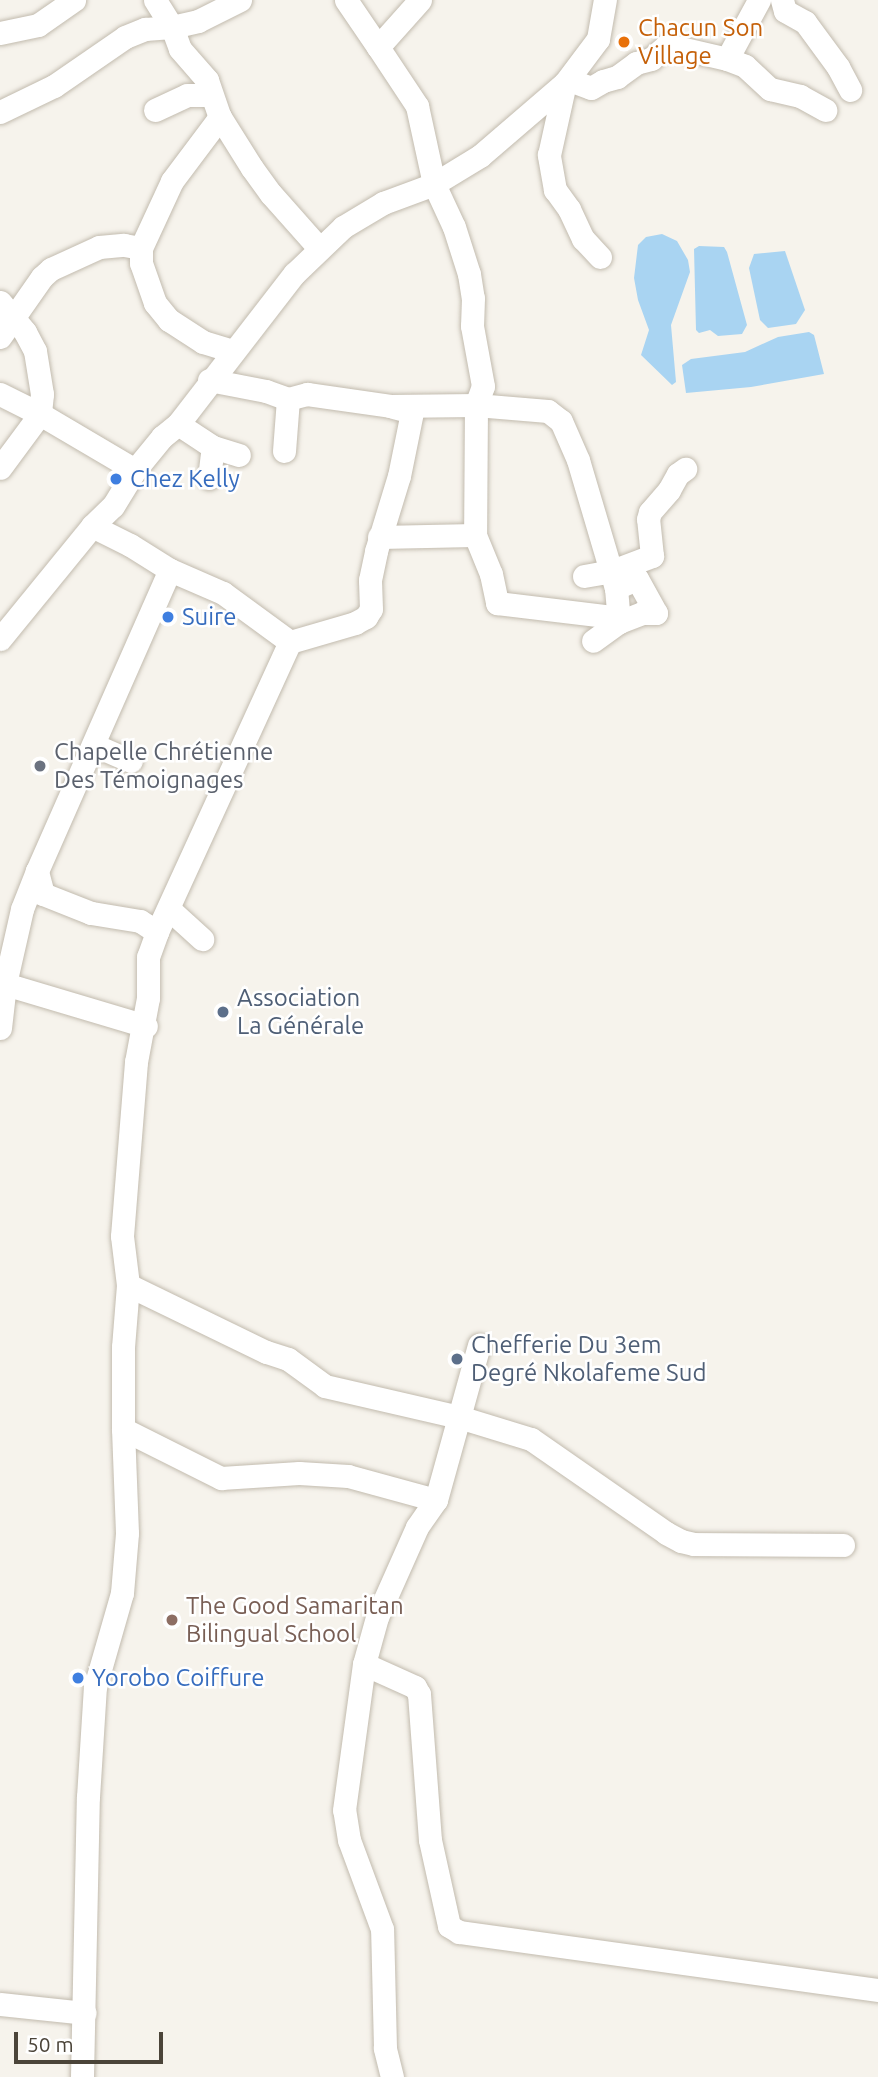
<!DOCTYPE html>
<html>
<head>
<meta charset="utf-8">
<style>
	body { margin:0 }
	#map { position:relative; width:878px; height:2077px; overflow:hidden; background:#f6f3ec; font-family:Ubuntu,sans-serif }
	div>[style] { position:absolute }
	[style*='--x'] { left:calc(var(--x)*1px); top:calc(var(--y)*1px); width:calc(var(--w)*1px); rotate:calc(var(--a)*1deg) }
	.water>* { inset:0; background:#a9d4f2 }
	.roads { filter:drop-shadow(0 0 2px #c2bbae) drop-shadow(0 0 2px #c2bbae) }
	.street>* { height:23px; margin:-11.5px; padding:0 11.5px; transform-origin:11.5px; border-radius:11.5px; background:#fff }
	.dots>* { width:19px; height:19px; translate:-50% -50%; box-sizing:border-box; border:4px solid #fff; border-radius:50% }
	span { translate:-50% -50%; white-space:nowrap; text-align:center; line-height:1.15; -webkit-text-stroke:5px #fff; paint-order:stroke }
	.food-label { font-size:24px; color:#c56008 }
	.left { translate:0 -50%; text-align:left }
	.shop-label { font-size:24px; color:#366cbe }
	.worship-label { font-size:24px; color:#5b616d }
	.service-label { font-size:24px; color:#4e5e75 }
	.education-label { font-size:24px; color:#785e54 }
	.scale { position:absolute; left:14px; top:2032px; width:149px; height:32px; box-sizing:border-box; border:4px solid #4b4439; border-top:0; padding-left:9px; font-size:21px; line-height:24px; white-space:nowrap; color:#4b4439; -webkit-text-stroke:5px #fff; paint-order:stroke }
</style>
</head>
<body>
<div id="map">
	<div class="water">
		<i style="clip-path:polygon(662px 234px,677px 241px,688px 260px,690px 272px,671px 325px,676px 382px,672px 385px,641px 355px,649px 330px,638px 300px,634px 278px,638px 245px,646px 237px)"></i>
		<i style="clip-path:polygon(699px 246px,724px 247px,727px 252px,747px 325px,742px 334px,718px 336px,710px 330px,699px 333px,696px 330px,694px 249px)"></i>
		<i style="clip-path:polygon(785px 251px,805px 310px,796px 324px,768px 328px,760px 320px,749px 268px,754px 254px)"></i>
		<i style="clip-path:polygon(809px 332px,814px 335px,824px 374px,751px 387px,686px 393px,682px 365px,691px 359px,745px 352px,778px 337px)"></i>
	</div>
	<div class="roads">
		<div class="street">
			<i style="--x:155;--y:0;--w:32;--a:58"></i>
			<i style="--x:172;--y:27;--w:27;--a:-13"></i>
			<i style="--x:198;--y:21;--w:47;--a:-26.6"></i>
			<i style="--x:346;--y:0;--w:57;--a:55.8"></i>
			<i style="--x:420;--y:0;--w:63;--a:131.8"></i>
			<i style="--x:378;--y:47;--w:71;--a:56.5"></i>
			<i style="--x:417;--y:106;--w:80;--a:77.7"></i>
			<i style="--x:434;--y:184;--w:47;--a:65.1"></i>
			<i style="--x:454;--y:227;--w:49;--a:72.3"></i>
			<i style="--x:469;--y:274;--w:24;--a:81"></i>
			<i style="--x:473;--y:298;--w:28;--a:92"></i>
			<i style="--x:472;--y:326;--w:61;--a:79.6"></i>
			<i style="--x:483;--y:386;--w:20;--a:110"></i>
			<i style="--x:476;--y:405;--w:130;--a:90.4"></i>
			<i style="--x:475;--y:535;--w:42;--a:67.7"></i>
			<i style="--x:491;--y:574;--w:30;--a:78"></i>
			<i style="--x:497;--y:603;--w:116;--a:6.9"></i>
			<i style="--x:612;--y:617;--w:9;--a:36"></i>
			<i style="--x:619;--y:622;--w:25;--a:-21"></i>
			<i style="--x:642;--y:613;--w:14;--a:0"></i>
			<i style="--x:656;--y:613;--w:39;--a:-119"></i>
			<i style="--x:637;--y:579;--w:23;--a:157"></i>
			<i style="--x:782;--y:0;--w:11;--a:75"></i>
			<i style="--x:785;--y:11;--w:23;--a:29"></i>
			<i style="--x:805;--y:22;--w:56;--a:53.7"></i>
			<i style="--x:838;--y:67;--w:26;--a:62"></i>
			<i style="--x:0;--y:33;--w:39;--a:-12"></i>
			<i style="--x:38;--y:25;--w:44;--a:-34.8"></i>
			<i style="--x:727;--y:59;--w:19;--a:21"></i>
			<i style="--x:745;--y:66;--w:34;--a:43"></i>
			<i style="--x:770;--y:89;--w:31;--a:13"></i>
			<i style="--x:800;--y:96;--w:29;--a:29"></i>
			<i style="--x:155;--y:110;--w:35;--a:-25"></i>
			<i style="--x:187;--y:95;--w:24;--a:0"></i>
			<i style="--x:0;--y:112;--w:60;--a:-25.7"></i>
			<i style="--x:54;--y:86;--w:86;--a:-34.6"></i>
			<i style="--x:125;--y:37;--w:22;--a:-22"></i>
			<i style="--x:145;--y:29;--w:27;--a:-4"></i>
			<i style="--x:172;--y:27;--w:23;--a:70"></i>
			<i style="--x:180;--y:49;--w:41;--a:48.9"></i>
			<i style="--x:207;--y:80;--w:39;--a:71"></i>
			<i style="--x:220;--y:117;--w:60;--a:57.9"></i>
			<i style="--x:252;--y:168;--w:32;--a:54"></i>
			<i style="--x:271;--y:194;--w:72;--a:48.4"></i>
			<i style="--x:220;--y:117;--w:80;--a:126.9"></i>
			<i style="--x:172;--y:181;--w:74;--a:114.8"></i>
			<i style="--x:141;--y:248;--w:15;--a:90"></i>
			<i style="--x:141;--y:263;--w:42;--a:70.7"></i>
			<i style="--x:155;--y:303;--w:22;--a:51"></i>
			<i style="--x:169;--y:320;--w:40;--a:32.9"></i>
			<i style="--x:203;--y:342;--w:31;--a:17"></i>
			<i style="--x:600;--y:257;--w:25;--a:-133"></i>
			<i style="--x:583;--y:239;--w:33;--a:-115"></i>
			<i style="--x:569;--y:209;--w:24;--a:-126"></i>
			<i style="--x:555;--y:190;--w:36;--a:-100"></i>
			<i style="--x:549;--y:155;--w:74;--a:-77.5"></i>
			<i style="--x:565;--y:83;--w:7;--a:-16"></i>
			<i style="--x:572;--y:81;--w:20;--a:20"></i>
			<i style="--x:591;--y:88;--w:14;--a:-30"></i>
			<i style="--x:603;--y:81;--w:15;--a:-16"></i>
			<i style="--x:617;--y:77;--w:24;--a:-36"></i>
			<i style="--x:636;--y:63;--w:16;--a:-15"></i>
			<i style="--x:651;--y:59;--w:21;--a:-41"></i>
			<i style="--x:667;--y:45;--w:62;--a:13.1"></i>
			<i style="--x:727;--y:59;--w:67;--a:-61.5"></i>
			<i style="--x:0;--y:302;--w:39;--a:50"></i>
			<i style="--x:25;--y:332;--w:21;--a:62"></i>
			<i style="--x:35;--y:351;--w:44;--a:80.8"></i>
			<i style="--x:42;--y:394;--w:20;--a:96"></i>
			<i style="--x:40;--y:414;--w:110;--a:30.5"></i>
			<i style="--x:0;--y:337;--w:73;--a:-55"></i>
			<i style="--x:42;--y:277;--w:12;--a:-42"></i>
			<i style="--x:51;--y:269;--w:53;--a:-24.6"></i>
			<i style="--x:99;--y:247;--w:25;--a:-5"></i>
			<i style="--x:124;--y:245;--w:17;--a:10"></i>
			<i style="--x:209;--y:380;--w:58;--a:10.9"></i>
			<i style="--x:266;--y:391;--w:23;--a:20"></i>
			<i style="--x:288;--y:399;--w:20;--a:-15"></i>
			<i style="--x:307;--y:394;--w:84;--a:8.2"></i>
			<i style="--x:390;--y:406;--w:86;--a:-0.7"></i>
			<i style="--x:476;--y:405;--w:72;--a:4.8"></i>
			<i style="--x:548;--y:411;--w:16;--a:38"></i>
			<i style="--x:561;--y:421;--w:43;--a:66.4"></i>
			<i style="--x:578;--y:460;--w:134;--a:73.5"></i>
			<i style="--x:616;--y:588;--w:34;--a:85"></i>
			<i style="--x:619;--y:622;--w:32;--a:144"></i>
			<i style="--x:0;--y:394;--w:45;--a:26.6"></i>
			<i style="--x:40;--y:414;--w:67;--a:126.5"></i>
			<i style="--x:178;--y:424;--w:42;--a:33.3"></i>
			<i style="--x:213;--y:447;--w:27;--a:17"></i>
			<i style="--x:284;--y:451;--w:52;--a:-85.6"></i>
			<i style="--x:209;--y:478;--w:31;--a:-83"></i>
			<i style="--x:379;--y:537;--w:96;--a:-1.2"></i>
			<i style="--x:584;--y:576;--w:28;--a:-10"></i>
			<i style="--x:612;--y:571;--w:43;--a:-20.6"></i>
			<i style="--x:652;--y:556;--w:37;--a:-96"></i>
			<i style="--x:648;--y:519;--w:7;--a:-74"></i>
			<i style="--x:650;--y:512;--w:29;--a:-49"></i>
			<i style="--x:669;--y:490;--w:18;--a:-61"></i>
			<i style="--x:678;--y:474;--w:9;--a:-36"></i>
			<i style="--x:0;--y:639;--w:146;--a:-50.8"></i>
			<i style="--x:290;--y:642;--w:68;--a:-16.3"></i>
			<i style="--x:355;--y:623;--w:13;--a:-29"></i>
			<i style="--x:366;--y:617;--w:9;--a:-58"></i>
			<i style="--x:371;--y:609;--w:29;--a:-92"></i>
			<i style="--x:370;--y:580;--w:30;--a:-78"></i>
			<i style="--x:376;--y:551;--w:78;--a:-73"></i>
			<i style="--x:399;--y:476;--w:65;--a:-78.5"></i>
			<i style="--x:412;--y:412;--w:20;--a:-165"></i>
			<i style="--x:94;--y:745;--w:40;--a:23.4"></i>
			<i style="--x:169;--y:909;--w:45;--a:42.3"></i>
			<i style="--x:157;--y:932;--w:20;--a:-147"></i>
			<i style="--x:140;--y:921;--w:50;--a:-170.7"></i>
			<i style="--x:91;--y:913;--w:52;--a:-158.4"></i>
			<i style="--x:43;--y:894;--w:24;--a:-105"></i>
			<i style="--x:37;--y:871;--w:329;--a:-66.2"></i>
			<i style="--x:5;--y:984;--w:147;--a:16.6"></i>
			<i style="--x:0;--y:1028;--w:44;--a:-83.5"></i>
			<i style="--x:5;--y:984;--w:77;--a:-77.2"></i>
			<i style="--x:22;--y:909;--w:41;--a:-68.5"></i>
			<i style="--x:128;--y:1285;--w:62;--a:94.6"></i>
			<i style="--x:123;--y:1347;--w:82;--a:90"></i>
			<i style="--x:123;--y:1429;--w:110;--a:26.6"></i>
			<i style="--x:221;--y:1478;--w:78;--a:-3.7"></i>
			<i style="--x:299;--y:1473;--w:49;--a:3.5"></i>
			<i style="--x:348;--y:1476;--w:91;--a:15.3"></i>
			<i style="--x:479;--y:1345;--w:75;--a:105.5"></i>
			<i style="--x:459;--y:1417;--w:138;--a:-167"></i>
			<i style="--x:325;--y:1386;--w:46;--a:-143.9"></i>
			<i style="--x:288;--y:1359;--w:23;--a:-162"></i>
			<i style="--x:266;--y:1352;--w:153;--a:-154.1"></i>
			<i style="--x:128;--y:1285;--w:49;--a:-97"></i>
			<i style="--x:122;--y:1236;--w:175;--a:-85.4"></i>
			<i style="--x:136;--y:1062;--w:65;--a:-79.4"></i>
			<i style="--x:148;--y:998;--w:41;--a:-90"></i>
			<i style="--x:148;--y:957;--w:27;--a:-70"></i>
			<i style="--x:157;--y:932;--w:319;--a:-65.4"></i>
			<i style="--x:290;--y:642;--w:83;--a:-143.8"></i>
			<i style="--x:223;--y:593;--w:58;--a:-156.5"></i>
			<i style="--x:170;--y:570;--w:47;--a:-148"></i>
			<i style="--x:130;--y:545;--w:42;--a:-153.4"></i>
			<i style="--x:92;--y:526;--w:29;--a:-44"></i>
			<i style="--x:113;--y:506;--w:42;--a:-58.6"></i>
			<i style="--x:135;--y:470;--w:43;--a:-50.7"></i>
			<i style="--x:162;--y:437;--w:21;--a:-39"></i>
			<i style="--x:178;--y:424;--w:190;--a:-52.3"></i>
			<i style="--x:294;--y:274;--w:68;--a:-43.8"></i>
			<i style="--x:343;--y:227;--w:47;--a:-31"></i>
			<i style="--x:383;--y:203;--w:54;--a:-20.4"></i>
			<i style="--x:434;--y:184;--w:54;--a:-31.3"></i>
			<i style="--x:480;--y:156;--w:112;--a:-40.7"></i>
			<i style="--x:565;--y:83;--w:55;--a:-53.1"></i>
			<i style="--x:598;--y:39;--w:40;--a:-80"></i>
			<i style="--x:364;--y:1664;--w:56;--a:24.3"></i>
			<i style="--x:415;--y:1687;--w:8;--a:60"></i>
			<i style="--x:419;--y:1694;--w:146;--a:85.7"></i>
			<i style="--x:430;--y:1840;--w:88;--a:77.5"></i>
			<i style="--x:449;--y:1926;--w:12;--a:31"></i>
			<i style="--x:459;--y:1932;--w:423;--a:7.9"></i>
			<i style="--x:0;--y:2004;--w:85;--a:6"></i>
			<i style="--x:82;--y:2077;--w:280;--a:-88.8"></i>
			<i style="--x:88;--y:1797;--w:110;--a:-86.4"></i>
			<i style="--x:95;--y:1687;--w:98;--a:-74"></i>
			<i style="--x:122;--y:1593;--w:60;--a:-85.2"></i>
			<i style="--x:127;--y:1533;--w:104;--a:-92.2"></i>
			<i style="--x:392;--y:2077;--w:30;--a:-104"></i>
			<i style="--x:385;--y:2048;--w:119;--a:-91.4"></i>
			<i style="--x:382;--y:1929;--w:95;--a:-110.3"></i>
			<i style="--x:349;--y:1840;--w:30;--a:-99"></i>
			<i style="--x:344;--y:1810;--w:147;--a:-82.2"></i>
			<i style="--x:364;--y:1664;--w:49;--a:-74.5"></i>
			<i style="--x:377;--y:1617;--w:98;--a:-66"></i>
			<i style="--x:417;--y:1527;--w:33;--a:-55"></i>
			<i style="--x:436;--y:1500;--w:86;--a:-74.5"></i>
			<i style="--x:459;--y:1417;--w:75;--a:17"></i>
			<i style="--x:531;--y:1439;--w:165;--a:34.8"></i>
			<i style="--x:666;--y:1533;--w:17;--a:28"></i>
			<i style="--x:681;--y:1541;--w:13;--a:13"></i>
			<i style="--x:694;--y:1544;--w:149;--a:0.4"></i>
		</div>
	</div>
	<div class="dots">
		<i style="left:624px;top:42px;background:#e8710a"></i>
		<i style="left:116px;top:479px;background:#3f7fe0"></i>
		<i style="left:168px;top:617px;background:#3f7fe0"></i>
		<i style="left:40px;top:766px;background:#6b7280"></i>
		<i style="left:223px;top:1012px;background:#5c6f8a"></i>
		<i style="left:457px;top:1359px;background:#5c6f8a"></i>
		<i style="left:172px;top:1620px;background:#8d6e63"></i>
		<i style="left:78px;top:1678px;background:#3f7fe0"></i>
	</div>
	<div class="food-label">
		<span class="left" style="left:638px;top:42px">Chacun Son<br>Village</span>
	</div>
	<div class="shop-label">
		<span class="left" style="left:130px;top:479px">Chez Kelly</span>
		<span class="left" style="left:182px;top:617px">Suire</span>
		<span class="left" style="left:92px;top:1678px">Yorobo Coiffure</span>
	</div>
	<div class="worship-label">
		<span class="left" style="left:54px;top:766px">Chapelle Chrétienne<br>Des Témoignages</span>
	</div>
	<div class="service-label">
		<span class="left" style="left:237px;top:1012px">Association<br>La Générale</span>
		<span class="left" style="left:471px;top:1359px">Chefferie Du 3em<br>Degré Nkolafeme Sud</span>
	</div>
	<div class="education-label">
		<span class="left" style="left:186px;top:1620px">The Good Samaritan<br>Bilingual School</span>
	</div>
	<div class="scale">50 m</div>
</div>
</body>
</html>
